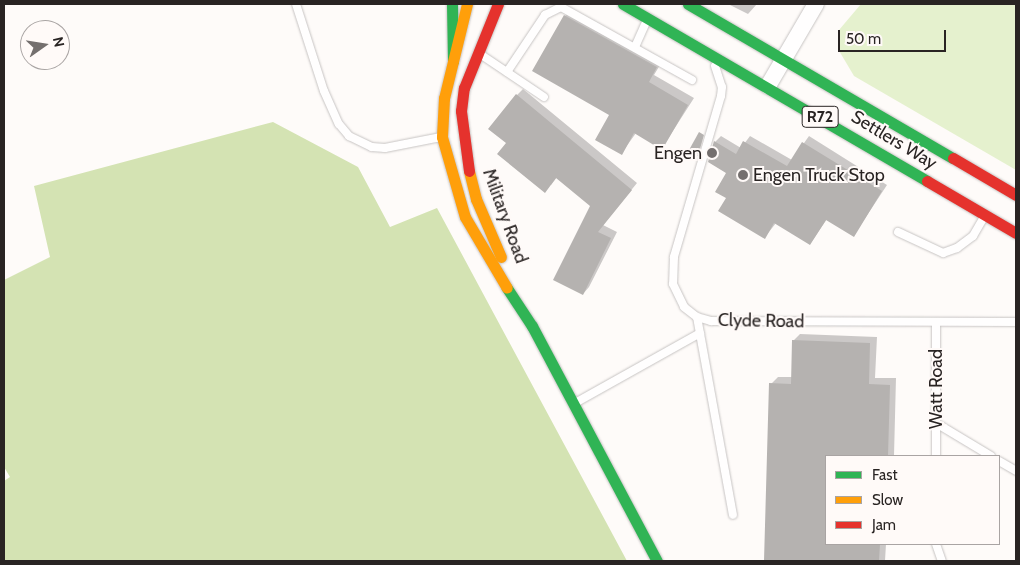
<!DOCTYPE html>
<html>
<head>
<meta charset="utf-8">
<style>
	body { margin:0 }
	#map { position:relative; width:1020px; height:565px; overflow:hidden; background:#fefbf9; font-family:Cabin,sans-serif }
	div>[style] { position:absolute }
	[style*='--x'] { left:calc(var(--x)*1px); top:calc(var(--y)*1px); width:calc(var(--w)*1px); rotate:calc(var(--a)*1deg) }
	.green>* { inset:0; background:#e5f1ce }
	.forest>* { inset:0; background:#d4e3b3 }
	.shadow>* { inset:0; background:#0003 }
	.building>* { inset:0; background:#b5b2b0 }
	.roads { filter:drop-shadow(0 0 1px #c7c4c3) drop-shadow(0 0 1px #c7c4c3) }
	.lane>* { height:8px; margin:-4px; padding:0 4px; transform-origin:4px; border-radius:4px; background:#fffefe }
	.street>* { height:16px; margin:-8px; padding:0 8px; transform-origin:8px; border-radius:8px; background:#fffefe }
	.fast>* { height:11px; margin:-5.5px; padding:0 5.5px; transform-origin:5.5px; border-radius:5.5px; background:#30b455 }
	.slow>* { height:11px; margin:-5.5px; padding:0 5.5px; transform-origin:5.5px; border-radius:5.5px; background:#ff9f0a }
	.jam>* { height:11px; margin:-5.5px; padding:0 5.5px; transform-origin:5.5px; border-radius:5.5px; background:#e5322d }
	.dots>* { width:14px; height:14px; translate:-50% -50%; box-sizing:border-box; border:2px solid #fffaf8; border-radius:50% }
	span { translate:-50% -50%; white-space:nowrap; text-align:center; line-height:1.15; -webkit-text-stroke:4px #fffaf8; paint-order:stroke }
	.shield-label span { padding:1px 4px; background:#fffaf8; border:1px solid; border-radius:4px; -webkit-text-stroke-width:0 }
	.shield-label { font-size:16px; color:#292423; font-weight:700 }
	.street-label { font-size:18px; color:#292423 }
	.poi-label { font-size:18px; color:#292423 }
	.right { translate:-100% -50%; text-align:right }
	.left { translate:0 -50%; text-align:left }
	.frame { position:absolute; inset:0; border:5px solid #292423; pointer-events:none }
	.legend { position:absolute; left:825px; top:455px; width:175px; height:90px; box-sizing:border-box; background:#fffaf8; border:1px solid #a9a4a3; margin:0; padding:6px 9px; list-style:none; font-size:15px; color:#292423 }
	.legend li { display:flex; align-items:center; gap:10px; height:25px }
	.legend b { width:25px; border:1px solid #a9a4a3 }
	.north { position:absolute; left:20px; top:20px; width:50px; height:50px; box-sizing:border-box; background:#fffaf8; border:1px solid #a9a4a3; border-radius:50%; rotate:77deg; font-size:14px; font-weight:700; line-height:20px; text-align:center; color:#292423 }
	.north::after { content:''; display:block; margin:auto; width:18px; height:22px; background:#746f6e; clip-path:polygon(50% 0,100% 100%,50% 72%,0 100%) }
	.scale { position:absolute; left:838px; top:30px; width:108px; height:22px; box-sizing:border-box; border:2px solid #292423; border-top:0; padding-left:6px; font-size:15px; line-height:18px; white-space:nowrap; color:#292423; -webkit-text-stroke:4px #fffaf8; paint-order:stroke }
</style>
</head>
<body>
<div id="map">
	<div class="green">
		<i style="clip-path:polygon(861px 4px,1016px 4px,1016px 170px,854px 76px,838px 49px,839px 30px)"></i>
	</div>
	<div class="forest">
		<i style="clip-path:polygon(273px 122px,358px 167px,390px 227px,437px 208px,627px 561px,4px 561px,4px 481px,10px 477px,4px 467px,4px 280px,50px 257px,34px 186px)"></i>
	</div>
	<div class="shadow">
		<i style="clip-path:polygon(728px 4px,757px 4px,748px 14px)"></i>
		<i style="clip-path:polygon(572px 9px,663px 60px,654px 75px,694px 98px,662px 148px,636px 133px,621px 154px,611px 115px,565px 16px)"></i>
		<i style="clip-path:polygon(523px 89px,637px 183px,603px 225px,617px 232px,589px 287px,583px 294px,592px 206px,557px 177px,551px 185px,507px 143px,517px 95px)"></i>
		<i style="clip-path:polygon(721px 136px,741px 148px,750px 136px,792px 160px,809px 136px,887px 185px,854px 235px,827px 219px,810px 244px,776px 223px,765px 237px,727px 198px,727px 173px,709px 162px,715px 142px)"></i>
		<i style="clip-path:polygon(800px 334px,877px 337px,875px 378px,896px 378px,894px 456px,826px 456px,826px 544px,886px 544px,885px 561px,766px 561px,771px 384px,778px 377px,792px 377px,793px 341px)"></i>
	</div>
	<div class="building">
		<i style="clip-path:polygon(564px 15px,657px 67px,649px 82px,688px 105px,662px 150px,634px 133px,622px 155px,595px 140px,609px 115px,532px 71px)"></i>
		<i style="clip-path:polygon(516px 94px,632px 190px,598px 232px,611px 238px,583px 295px,553px 280px,590px 206px,556px 178px,545px 193px,497px 154px,506px 143px,488px 129px)"></i>
		<i style="clip-path:polygon(699px 132px,704px 135px,698px 156px,689px 150px)"></i>
		<i style="clip-path:polygon(714px 141px,736px 154px,743px 141px,787px 166px,802px 142px,882px 191px,854px 237px,826px 220px,810px 245px,774px 223px,765px 239px,718px 211px,726px 198px,715px 192px,726px 173px,708px 162px)"></i>
		<i style="clip-path:polygon(792px 340px,870px 343px,869px 384px,890px 385px,888px 456px,826px 456px,826px 544px,880px 544px,879px 561px,764px 561px,769px 383px,791px 384px)"></i>
	</div>
	<div class="roads">
		<div class="lane">
			<i style="--x:296;--y:4;--w:91;--a:72.2"></i>
			<i style="--x:324;--y:91;--w:36;--a:66"></i>
			<i style="--x:339;--y:124;--w:16;--a:50"></i>
			<i style="--x:349;--y:136;--w:25;--a:26"></i>
			<i style="--x:372;--y:147;--w:13;--a:4"></i>
			<i style="--x:385;--y:148;--w:57;--a:-11.1"></i>
			<i style="--x:635;--y:47;--w:27;--a:-66"></i>
			<i style="--x:480;--y:54;--w:77;--a:33.9"></i>
			<i style="--x:715;--y:66;--w:22;--a:72"></i>
			<i style="--x:722;--y:87;--w:9;--a:96"></i>
			<i style="--x:721;--y:96;--w:168;--a:106.3"></i>
			<i style="--x:674;--y:257;--w:27;--a:92"></i>
			<i style="--x:673;--y:284;--w:25;--a:64"></i>
			<i style="--x:684;--y:307;--w:16;--a:38"></i>
			<i style="--x:697;--y:317;--w:15;--a:16"></i>
			<i style="--x:711;--y:321;--w:305;--a:0.2"></i>
			<i style="--x:507;--y:72;--w:69;--a:-56.3"></i>
			<i style="--x:545;--y:15;--w:18;--a:-27"></i>
			<i style="--x:561;--y:7;--w:150;--a:29.1"></i>
			<i style="--x:898;--y:232;--w:50;--a:25"></i>
			<i style="--x:943;--y:253;--w:15;--a:-20"></i>
			<i style="--x:957;--y:248;--w:20;--a:-37"></i>
			<i style="--x:973;--y:236;--w:20;--a:-60"></i>
			<i style="--x:697;--y:317;--w:201;--a:79.7"></i>
			<i style="--x:575;--y:403;--w:143;--a:-29.2"></i>
			<i style="--x:936;--y:423;--w:64;--a:31"></i>
			<i style="--x:936;--y:456;--w:134;--a:-90"></i>
			<i style="--x:999;--y:461;--w:20;--a:30"></i>
			<i style="--x:936;--y:544;--w:18;--a:71"></i>
		</div>
		<div class="street">
			<i style="--x:768;--y:86;--w:95;--a:-59.7"></i>
		</div>
		<div class="fast">
			<i style="--x:452;--y:4;--w:57;--a:89"></i>
			<i style="--x:623;--y:4;--w:352;--a:30.2"></i>
			<i style="--x:688;--y:4;--w:306;--a:30.2"></i>
			<i style="--x:507;--y:288;--w:45;--a:56.7"></i>
			<i style="--x:532;--y:326;--w:266;--a:62"></i>
		</div>
		<div class="slow">
			<i style="--x:467;--y:4;--w:97;--a:103.7"></i>
			<i style="--x:444;--y:98;--w:39;--a:93"></i>
			<i style="--x:442;--y:137;--w:83;--a:74"></i>
			<i style="--x:465;--y:217;--w:82;--a:59.4"></i>
			<i style="--x:469;--y:171;--w:29;--a:76"></i>
			<i style="--x:476;--y:199;--w:63;--a:66.7"></i>
		</div>
		<div class="jam">
			<i style="--x:953;--y:158;--w:73;--a:30.4"></i>
			<i style="--x:469;--y:171;--w:61;--a:-97.6"></i>
			<i style="--x:461;--y:111;--w:23;--a:-83"></i>
			<i style="--x:464;--y:88;--w:91;--a:-68"></i>
			<i style="--x:927;--y:181;--w:103;--a:30.3"></i>
		</div>
	</div>
	<div class="dots">
		<i style="left:712px;top:153px;background:#746f6e"></i>
		<i style="left:743px;top:175px;background:#746f6e"></i>
	</div>
	<div class="shield-label">
		<span style="left:820px;top:117px">R72</span>
	</div>
	<div class="street-label">
		<span style="left:894px;top:140px;rotate:31deg">Settlers Way</span>
		<span style="left:505px;top:216px;rotate:70deg">Military Road</span>
		<span style="left:761px;top:321px;rotate:1deg">Clyde Road</span>
		<span style="left:936px;top:389px;rotate:-90deg">Watt Road</span>
	</div>
	<div class="poi-label">
		<span class="right" style="left:702px;top:153px">Engen</span>
		<span class="left" style="left:753px;top:175px">Engen Truck Stop</span>
	</div>
	<div class="frame"></div>
	<ul class="legend">
	<li><b style="height:6px;background:#30b455"></b>Fast</li>
	<li><b style="height:6px;background:#ff9f0a"></b>Slow</li>
	<li><b style="height:6px;background:#e5322d"></b>Jam</li>
	</ul>
	<div class="north">N</div>
	<div class="scale">50 m</div>
</div>
</body>
</html>
